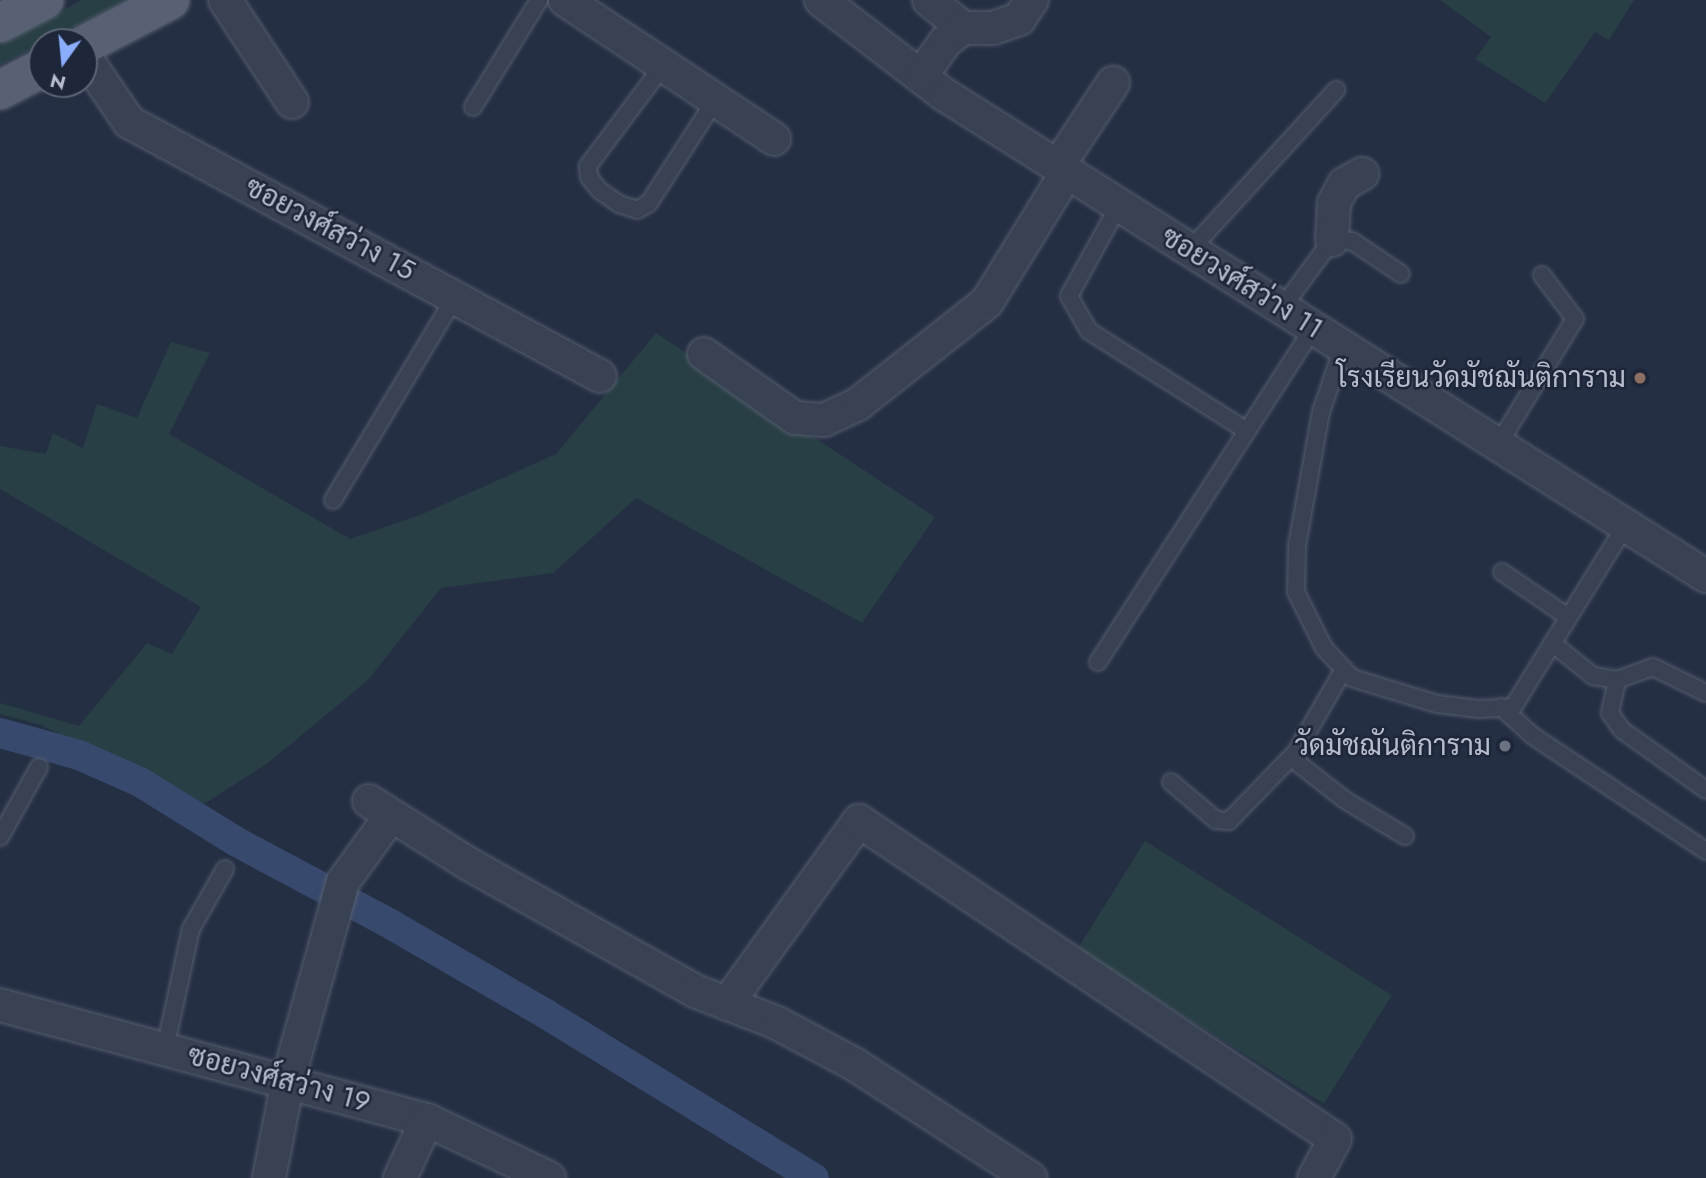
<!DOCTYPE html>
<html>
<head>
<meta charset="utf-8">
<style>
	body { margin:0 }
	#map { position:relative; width:1706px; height:1178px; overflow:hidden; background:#252f44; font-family:Jost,Sarabun,sans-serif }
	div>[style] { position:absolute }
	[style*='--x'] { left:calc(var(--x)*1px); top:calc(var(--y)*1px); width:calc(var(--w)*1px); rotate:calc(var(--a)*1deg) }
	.green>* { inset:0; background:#273f45; transform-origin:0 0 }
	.canal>* { height:30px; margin:-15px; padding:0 15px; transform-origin:15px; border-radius:15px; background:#37496c }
	.roads { filter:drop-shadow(0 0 2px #555d6d) drop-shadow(0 0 2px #555d6d) }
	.service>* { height:16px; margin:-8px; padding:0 8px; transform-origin:8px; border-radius:8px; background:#394253 }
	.minor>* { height:32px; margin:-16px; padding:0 16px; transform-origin:16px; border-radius:16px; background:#394253 }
	.primary>* { height:38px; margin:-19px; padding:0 19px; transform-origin:19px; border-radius:19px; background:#576173 }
	.dots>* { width:19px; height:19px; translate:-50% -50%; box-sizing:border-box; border:4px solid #1e2739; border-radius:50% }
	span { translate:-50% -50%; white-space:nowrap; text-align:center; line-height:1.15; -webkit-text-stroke:5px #1e2739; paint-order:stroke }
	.street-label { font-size:28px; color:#b7bdcd }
	.poi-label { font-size:28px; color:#b7bdcd }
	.right { translate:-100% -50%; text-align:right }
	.north { position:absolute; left:28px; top:28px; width:70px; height:70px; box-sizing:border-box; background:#1e2739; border:2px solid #5b6374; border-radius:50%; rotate:195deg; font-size:19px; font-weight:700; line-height:28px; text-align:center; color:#b7bdcd }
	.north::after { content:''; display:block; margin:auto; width:24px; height:32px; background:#8aadfe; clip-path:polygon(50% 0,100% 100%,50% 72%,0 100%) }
</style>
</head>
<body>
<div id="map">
	<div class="green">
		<i style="clip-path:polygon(82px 0,127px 0,0 65px,0 44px)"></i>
		<i style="clip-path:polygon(1440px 0,1634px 0,1609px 40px,1595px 32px,1545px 103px,1475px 59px,1491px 37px)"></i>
		<i style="clip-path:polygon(656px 333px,935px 517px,862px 623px,636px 498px,553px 573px,441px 588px,368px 680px,268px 763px,204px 804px,41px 725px,0 714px,0 703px,79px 726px,147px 643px,172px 654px,201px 607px,0 489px,0 446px,46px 454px,53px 433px,83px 448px,97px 404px,137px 418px,171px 342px,210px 353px,169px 434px,350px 539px,420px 515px,556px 454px)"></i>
		<i style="left:1145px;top:841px;width:291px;height:128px;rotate:32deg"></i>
	</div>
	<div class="canal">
		<i style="--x:0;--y:733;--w:82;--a:15.6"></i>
		<i style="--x:79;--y:755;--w:67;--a:23.9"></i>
		<i style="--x:140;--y:782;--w:112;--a:31.8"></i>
		<i style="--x:235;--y:841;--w:178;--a:28.1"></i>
		<i style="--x:392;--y:925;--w:178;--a:30"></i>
		<i style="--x:546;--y:1014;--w:314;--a:31.5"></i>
	</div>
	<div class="roads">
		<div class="service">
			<i style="--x:665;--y:63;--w:129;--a:126.8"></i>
			<i style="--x:588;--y:166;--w:11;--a:85"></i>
			<i style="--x:589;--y:177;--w:16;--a:52"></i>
			<i style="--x:599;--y:190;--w:24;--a:35"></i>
			<i style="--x:619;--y:204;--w:19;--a:18"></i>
			<i style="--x:637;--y:210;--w:14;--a:-30"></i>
			<i style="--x:649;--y:203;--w:124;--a:-57.2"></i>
			<i style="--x:473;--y:107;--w:126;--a:-58.3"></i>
			<i style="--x:1119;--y:205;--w:104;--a:118.8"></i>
			<i style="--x:1069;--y:296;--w:40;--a:60.3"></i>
			<i style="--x:1089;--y:331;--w:187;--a:32.3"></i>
			<i style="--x:1190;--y:250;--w:217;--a:-47.6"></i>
			<i style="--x:1282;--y:308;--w:84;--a:-53.7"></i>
			<i style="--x:1332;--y:240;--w:20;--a:3"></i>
			<i style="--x:1352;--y:241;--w:59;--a:34"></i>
			<i style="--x:1343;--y:347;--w:69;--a:108.7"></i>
			<i style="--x:1321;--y:412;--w:136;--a:100.2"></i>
			<i style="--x:1297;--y:546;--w:46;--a:91.2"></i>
			<i style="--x:1296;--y:592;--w:63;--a:63.4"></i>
			<i style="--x:1324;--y:648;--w:41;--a:47"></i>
			<i style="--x:1352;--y:678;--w:89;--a:17"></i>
			<i style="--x:1437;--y:704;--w:42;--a:6.8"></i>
			<i style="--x:1479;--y:709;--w:34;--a:-3"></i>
			<i style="--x:1513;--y:707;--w:214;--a:-58.2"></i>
			<i style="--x:1498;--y:445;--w:148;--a:-58.6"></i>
			<i style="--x:1575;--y:319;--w:55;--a:-126.9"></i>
			<i style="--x:333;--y:500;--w:239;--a:-59"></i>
			<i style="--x:1502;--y:572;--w:80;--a:34.3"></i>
			<i style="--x:1552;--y:643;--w:53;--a:38.8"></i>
			<i style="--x:1593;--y:676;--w:24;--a:9"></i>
			<i style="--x:1617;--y:680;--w:38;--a:-20"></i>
			<i style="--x:1653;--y:667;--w:59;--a:26.1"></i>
			<i style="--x:1098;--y:662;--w:397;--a:-57.2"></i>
			<i style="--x:1617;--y:680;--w:34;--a:102"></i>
			<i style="--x:1610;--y:713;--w:21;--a:55"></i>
			<i style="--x:1622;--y:730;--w:103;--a:35.5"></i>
			<i style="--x:1501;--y:707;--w:43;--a:42.2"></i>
			<i style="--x:1533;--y:736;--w:208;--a:33.6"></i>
			<i style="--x:1296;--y:752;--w:12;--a:76"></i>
			<i style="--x:1299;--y:764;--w:58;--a:38"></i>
			<i style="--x:1345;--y:800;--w:70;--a:31"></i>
			<i style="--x:1171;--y:782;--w:59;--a:40.2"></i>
			<i style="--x:1216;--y:820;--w:13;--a:4"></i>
			<i style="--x:1229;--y:821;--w:96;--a:-45.8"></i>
			<i style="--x:1296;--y:752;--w:96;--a:-60"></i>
			<i style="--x:0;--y:837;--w:80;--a:-60.9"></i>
			<i style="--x:165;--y:1049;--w:123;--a:-77.8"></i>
			<i style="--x:191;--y:929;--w:69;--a:-60.5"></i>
		</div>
		<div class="minor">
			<i style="--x:225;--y:0;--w:122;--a:56.7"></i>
			<i style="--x:565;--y:0;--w:251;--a:33.6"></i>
			<i style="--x:821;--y:0;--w:156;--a:37.5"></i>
			<i style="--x:945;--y:95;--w:900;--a:32.3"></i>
			<i style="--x:929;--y:0;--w:44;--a:39.5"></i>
			<i style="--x:84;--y:56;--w:80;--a:55.7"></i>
			<i style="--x:129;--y:122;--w:535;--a:28.34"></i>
			<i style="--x:921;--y:76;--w:42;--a:-54.8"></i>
			<i style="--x:945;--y:42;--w:23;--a:-38"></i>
			<i style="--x:963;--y:28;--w:30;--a:0"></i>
			<i style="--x:993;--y:28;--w:28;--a:-19"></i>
			<i style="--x:1019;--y:19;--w:23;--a:-56"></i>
			<i style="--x:1058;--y:166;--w:100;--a:-56.5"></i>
			<i style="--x:1332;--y:240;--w:37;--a:-87"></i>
			<i style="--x:1334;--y:203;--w:21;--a:-62"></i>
			<i style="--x:1344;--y:184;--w:21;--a:-29"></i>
			<i style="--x:704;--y:354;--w:111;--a:35.1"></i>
			<i style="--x:795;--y:418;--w:29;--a:4"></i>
			<i style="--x:824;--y:420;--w:38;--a:-25"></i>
			<i style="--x:858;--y:404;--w:164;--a:-38.3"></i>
			<i style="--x:987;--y:302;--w:153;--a:-58.4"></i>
			<i style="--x:369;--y:801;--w:116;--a:32.3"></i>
			<i style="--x:467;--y:863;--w:261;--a:29.3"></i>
			<i style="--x:695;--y:991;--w:88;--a:21.3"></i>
			<i style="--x:777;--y:1023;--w:87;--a:28"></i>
			<i style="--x:854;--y:1064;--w:210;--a:32.9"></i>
			<i style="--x:727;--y:1004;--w:226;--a:-54.2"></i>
			<i style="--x:859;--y:821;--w:572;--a:33.75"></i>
			<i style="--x:1335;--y:1139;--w:44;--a:118.3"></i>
			<i style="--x:0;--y:1005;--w:442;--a:15.1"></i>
			<i style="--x:427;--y:1120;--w:135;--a:25.4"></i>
			<i style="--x:269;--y:1178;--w:100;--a:-79"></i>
			<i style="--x:288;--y:1080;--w:205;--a:-74.5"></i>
			<i style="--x:343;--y:882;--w:80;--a:-54.1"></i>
			<i style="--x:400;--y:1178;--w:64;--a:-65"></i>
		</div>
		<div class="primary">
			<i style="--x:0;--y:23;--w:50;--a:-27.6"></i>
			<i style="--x:84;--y:45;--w:97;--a:-27.6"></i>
			<i style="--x:0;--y:90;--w:47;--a:-27.6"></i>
		</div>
	</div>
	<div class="dots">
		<i style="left:1640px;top:378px;background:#8d6e63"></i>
		<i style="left:1505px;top:746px;background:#6b7280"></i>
	</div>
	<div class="street-label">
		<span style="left:330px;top:229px;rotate:28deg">ซอยวงศ์สว่าง 15</span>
		<span style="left:1242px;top:283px;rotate:32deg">ซอยวงศ์สว่าง 11</span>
		<span style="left:279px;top:1079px;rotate:15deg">ซอยวงศ์สว่าง 19</span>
	</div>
	<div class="poi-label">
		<span class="right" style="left:1626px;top:378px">โรงเรียนวัดมัชฌันติการาม</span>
		<span class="right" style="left:1491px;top:746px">วัดมัชฌันติการาม</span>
	</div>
	<div class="north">N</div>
</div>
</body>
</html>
